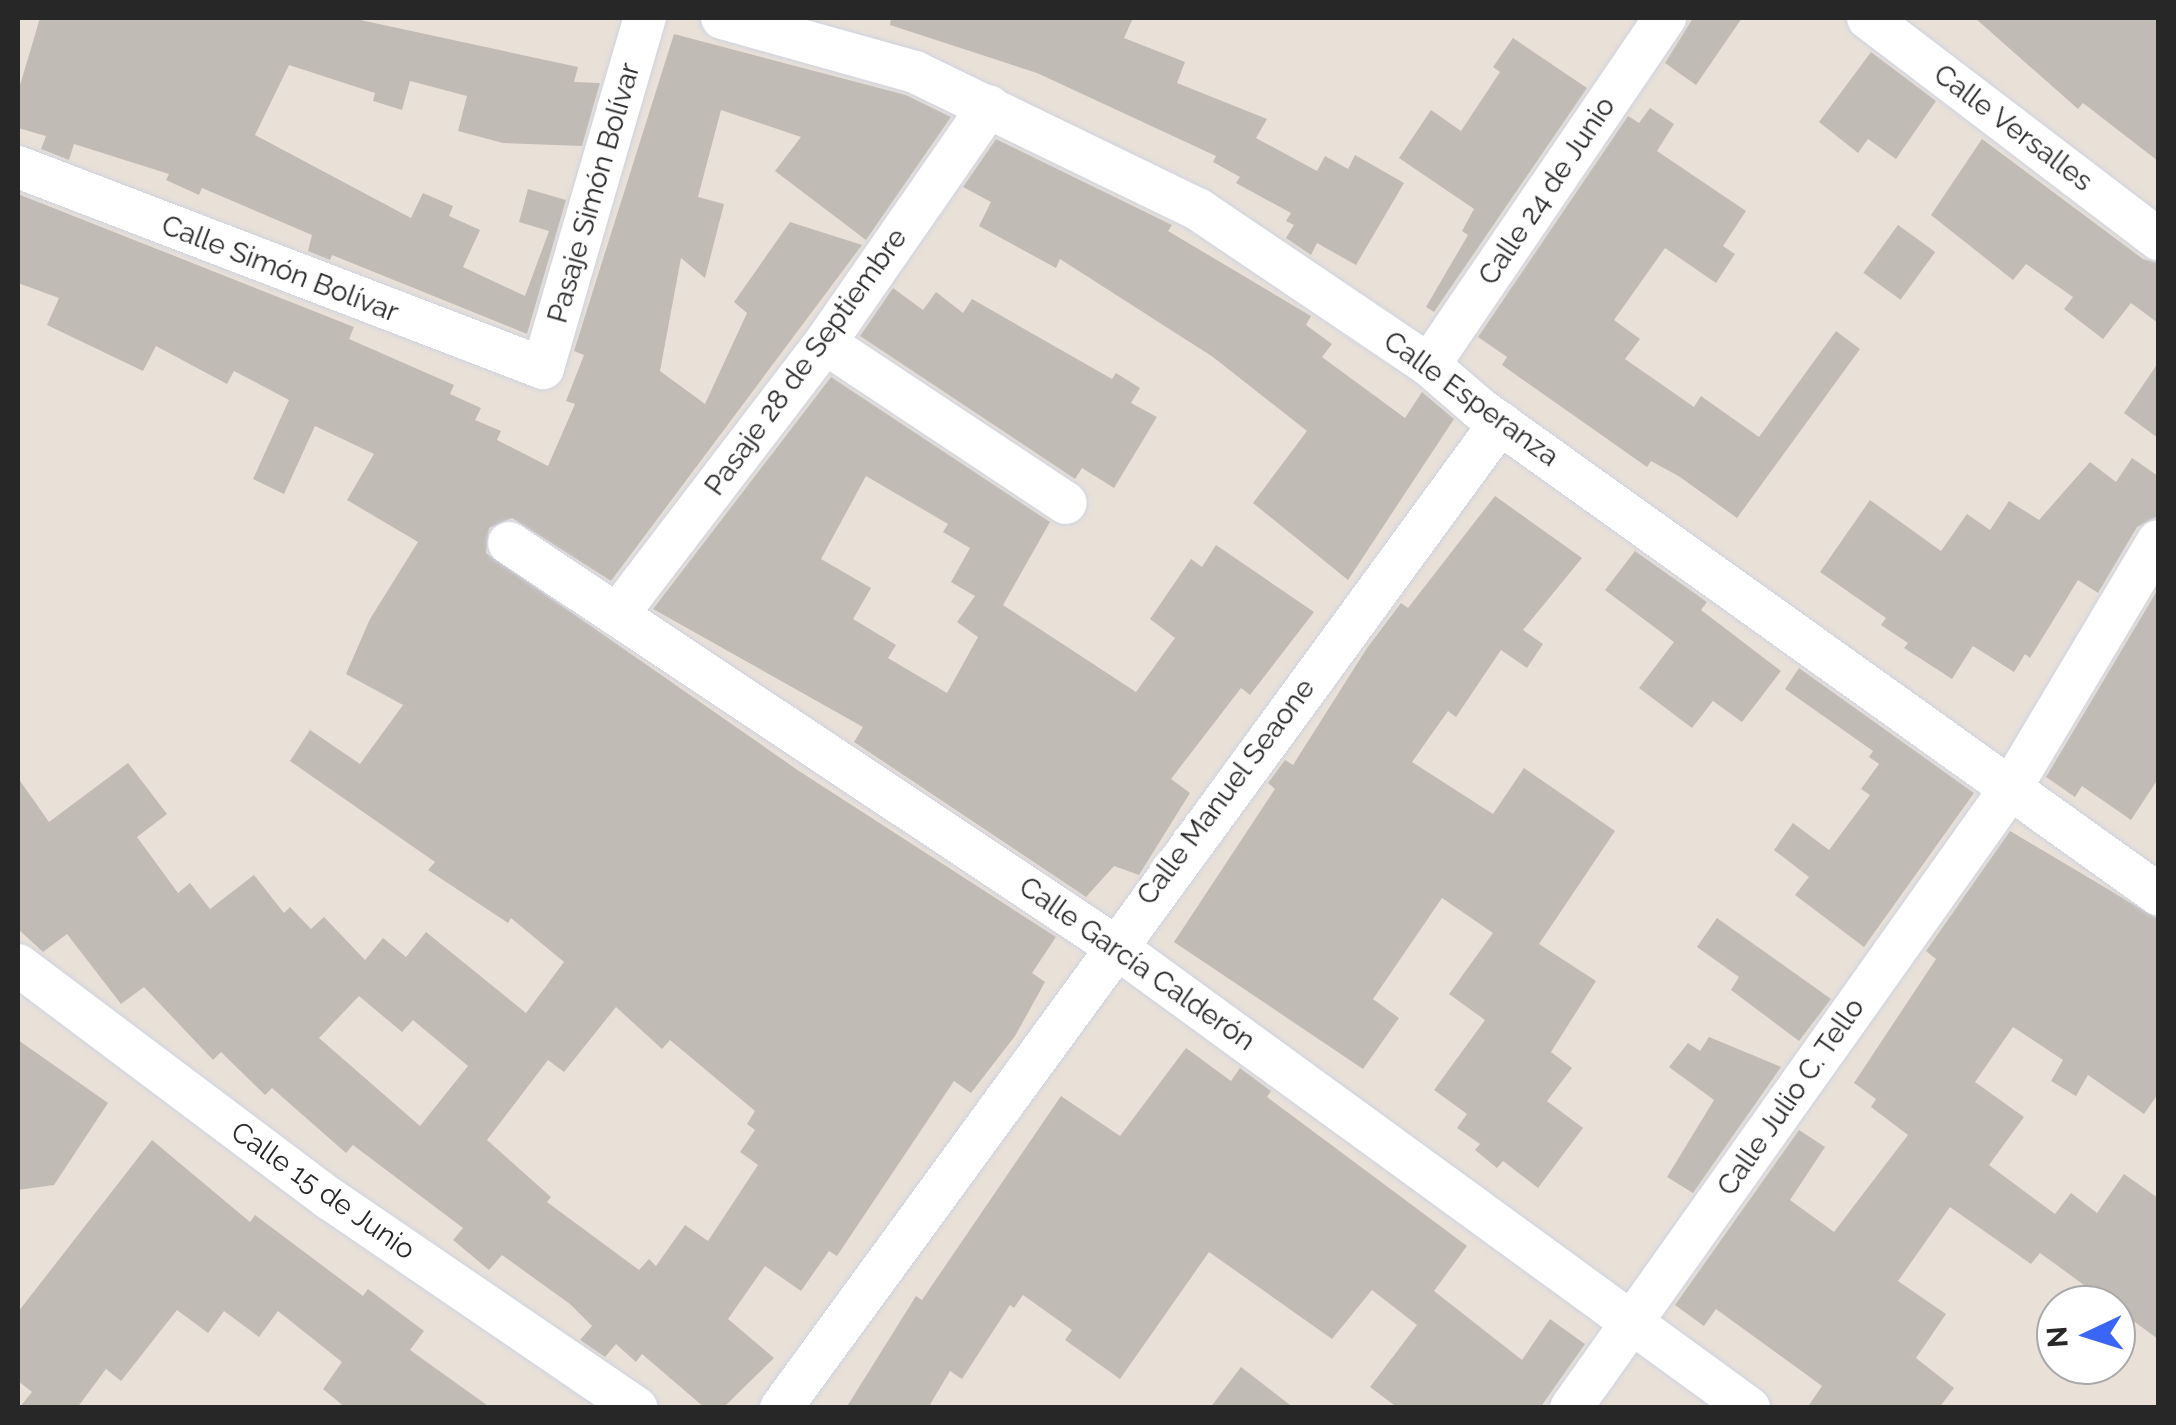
<!DOCTYPE html>
<html>
<head>
<meta charset="utf-8">
<style>
	body { margin:0 }
	#map { position:relative; width:2176px; height:1425px; overflow:hidden; background:#e9e1d8; font-family:Raleway,sans-serif }
	div>[style] { position:absolute }
	[style*='--x'] { left:calc(var(--x)*1px); top:calc(var(--y)*1px); width:calc(var(--w)*1px); rotate:calc(var(--a)*1deg) }
	.building>* { inset:0; background:#c1bbb5; transform-origin:0 0 }
	.roads { filter:drop-shadow(0 0 2px #ced2e0) drop-shadow(0 0 2px #ced2e0) }
	.street>* { height:42px; margin:-21px; padding:0 21px; transform-origin:21px; border-radius:21px; background:#fff }
	span { translate:-50% -50%; white-space:nowrap; text-align:center; line-height:1.15; -webkit-text-stroke:9px #fff; paint-order:stroke }
	.street-label { font-size:28px; color:#272727 }
	.frame { position:absolute; inset:0; border:20px solid #272727; pointer-events:none }
	.north { position:absolute; left:2036px; top:1285px; width:100px; height:100px; box-sizing:border-box; background:#fff; border:2px solid #a9a9a9; border-radius:50%; rotate:266deg; font-size:28px; font-weight:700; line-height:40px; text-align:center; color:#272727 }
	.north::after { content:''; display:block; margin:auto; width:35px; height:45px; background:#3a65f5; clip-path:polygon(50% 0,100% 100%,50% 72%,0 100%) }
</style>
</head>
<body>
<div id="map">
	<div class="building">
		<i style="clip-path:polygon(40px 18px,351px 18px,578px 67px,574px 82px,600px 83px,582px 146px,503px 143px,458px 131px,467px 96px,410px 81px,402px 110px,373px 101px,375px 93px,289px 65px,255px 135px,411px 218px,423px 193px,453px 206px,449px 216px,480px 230px,463px 267px,525px 296px,549px 231px,519px 222px,528px 189px,566px 200px,527px 334px,332px 255px,330px 260px,308px 251px,312px 235px,202px 188px,199px 195px,166px 180px,169px 174px,74px 144px,69px 160px,41px 149px,46px 136px,18px 128px,18px 92px)"></i>
		<i style="clip-path:polygon(891px 18px,1133px 18px,1124px 38px,1185px 62px,1177px 83px,1267px 119px,1256px 138px,1317px 171px,1325px 156px,1348px 169px,1355px 155px,1404px 183px,1356px 265px,1317px 243px,1311px 255px,1286px 238px,1294px 225px,1286px 221px,1291px 213px,1236px 183px,1240px 177px,1213px 162px,1216px 156px,1037px 73px,890px 25px)"></i>
		<i style="clip-path:polygon(1693px 18px,1742px 18px,1696px 85px,1665px 63px)"></i>
		<i style="clip-path:polygon(1975px 18px,2158px 18px,2158px 161px,2083px 103px,2078px 109px)"></i>
		<i style="clip-path:polygon(evenodd,674px 34px,906px 95px,951px 117px,866px 240px,775px 171px,801px 137px,721px 110px,698px 197px,724px 204px,705px 278px,681px 258px,660px 371px,705px 404px,747px 313px,734px 302px,790px 222px,862px 245px,611px 581px,512px 518px,489px 528px,486px 553px,799px 771px,1056px 937px,1032px 973px,1045px 982px,1015px 1036px,971px 1093px,954px 1081px,837px 1256px,829px 1251px,801px 1291px,765px 1266px,728px 1319px,774px 1358px,723px 1408px,705px 1408px,642px 1354px,636px 1362px,616px 1344px,605px 1357px,580px 1340px,592px 1326px,570px 1304px,502px 1255px,489px 1270px,453px 1240px,463px 1228px,353px 1145px,346px 1153px,272px 1088px,265px 1095px,221px 1052px,213px 1060px,144px 987px,121px 1004px,67px 934px,43px 952px,18px 929px,18px 778px,49px 822px,128px 763px,167px 814px,137px 837px,178px 893px,190px 883px,210px 909px,254px 875px,284px 913px,290px 907px,311px 929px,324px 917px,365px 960px,383px 938px,406px 957px,426px 932px,526px 1013px,564px 962px,511px 918px,508px 923px,428px 870px,435px 862px,290px 761px,310px 730px,360px 764px,403px 705px,346px 674px,370px 619px,418px 542px,347px 500px,374px 454px,315px 426px,284px 494px,253px 479px,289px 400px,234px 371px,227px 384px,156px 346px,143px 371px,47px 325px,59px 298px,18px 283px,18px 194px,354px 327px,349px 339px,454px 385px,450px 394px,481px 408px,475px 420px,501px 431px,497px 440px,548px 466px,575px 404px,566px 401px,584px 355px,574px 351px,674px 34px,359px 996px,402px 1032px,413px 1020px,468px 1066px,420px 1126px,319px 1038px,359px 996px,674px 34px,616px 1007px,662px 1049px,670px 1040px,755px 1111px,747px 1124px,755px 1130px,740px 1152px,758px 1165px,708px 1241px,685px 1225px,656px 1266px,649px 1259px,639px 1270px,547px 1202px,551px 1197px,487px 1140px,548px 1060px,564px 1072px,616px 1007px)"></i>
		<i style="clip-path:polygon(1513px 38px,1587px 88px,1434px 312px,1426px 307px,1468px 235px,1462px 231px,1474px 209px,1399px 158px,1431px 110px,1461px 131px,1500px 72px,1493px 67px)"></i>
		<i style="clip-path:polygon(1871px 52px,1936px 101px,1896px 159px,1868px 139px,1858px 153px,1819px 122px)"></i>
		<i style="clip-path:polygon(1650px 108px,1674px 124px,1657px 151px,1746px 211px,1723px 246px,1735px 254px,1716px 283px,1665px 248px,1614px 320px,1640px 339px,1625px 359px,1694px 407px,1701px 396px,1759px 437px,1836px 331px,1860px 349px,1737px 518px,1680px 477px,1651px 461px,1647px 467px,1620px 448px,1502px 365px,1507px 357px,1478px 337px,1628px 116px,1639px 123px)"></i>
		<i style="clip-path:polygon(996px 139px,1172px 225px,1168px 231px,1311px 316px,1306px 325px,1332px 344px,1322px 357px,1405px 418px,1422px 392px,1454px 419px,1348px 580px,1253px 503px,1307px 431px,1213px 357px,1060px 259px,1056px 268px,979px 226px,991px 202px,963px 187px)"></i>
		<i style="clip-path:polygon(1982px 139px,2143px 259px,2158px 263px,2158px 323px,2131px 303px,2103px 339px,2064px 309px,2073px 297px,2026px 264px,2013px 280px,1931px 215px)"></i>
		<i style="left:1898px;top:225px;width:46px;height:59px;rotate:36deg"></i>
		<i style="clip-path:polygon(893px 288px,923px 310px,936px 292px,963px 313px,972px 299px,1112px 379px,1116px 373px,1140px 388px,1131px 403px,1157px 417px,1114px 488px,1082px 468px,1075px 479px,860px 336px)"></i>
		<i style="clip-path:polygon(2158px 363px,2158px 438px,2124px 413px)"></i>
		<i style="clip-path:polygon(evenodd,831px 377px,1050px 522px,1003px 605px,1136px 692px,1175px 638px,1150px 619px,1191px 559px,1202px 567px,1216px 545px,1314px 612px,1250px 695px,1241px 688px,1171px 779px,1190px 793px,1139px 875px,1114px 866px,1086px 897px,854px 742px,863px 727px,653px 609px,831px 377px,866px 476px,948px 524px,943px 532px,970px 548px,951px 582px,975px 596px,957px 622px,978px 637px,947px 693px,888px 658px,896px 645px,853px 619px,871px 588px,821px 559px,866px 476px)"></i>
		<i style="clip-path:polygon(2132px 458px,2158px 476px,2158px 516px,2137px 527px,2098px 593px,2078px 580px,2030px 658px,2025px 654px,2014px 672px,1973px 646px,1952px 679px,1904px 648px,1908px 643px,1881px 625px,1886px 618px,1820px 572px,1870px 500px,1941px 551px,1967px 514px,1990px 530px,2009px 501px,2039px 520px,2090px 462px,2116px 482px)"></i>
		<i style="clip-path:polygon(1495px 496px,1582px 558px,1523px 630px,1543px 644px,1527px 668px,1501px 650px,1456px 717px,1448px 711px,1412px 762px,1493px 814px,1524px 768px,1615px 831px,1539px 944px,1596px 981px,1551px 1052px,1572px 1068px,1547px 1101px,1583px 1128px,1538px 1188px,1503px 1161px,1497px 1168px,1475px 1150px,1480px 1144px,1457px 1128px,1467px 1114px,1434px 1090px,1485px 1020px,1449px 994px,1493px 933px,1442px 898px,1373px 999px,1399px 1018px,1363px 1069px,1174px 942px,1275px 789px,1268px 783px,1285px 760px,1293px 765px,1367px 648px,1401px 603px,1408px 608px)"></i>
		<i style="clip-path:polygon(1635px 551px,1707px 602px,1701px 610px,1781px 671px,1742px 722px,1713px 701px,1692px 728px,1639px 688px,1674px 642px,1605px 590px)"></i>
		<i style="clip-path:polygon(2158px 589px,2158px 779px,2131px 820px,2082px 786px,2075px 797px,2046px 777px)"></i>
		<i style="clip-path:polygon(1799px 668px,1974px 793px,1864px 947px,1795px 895px,1809px 877px,1774px 850px,1793px 823px,1829px 850px,1870px 795px,1861px 789px,1879px 764px,1869px 757px,1873px 751px,1785px 689px)"></i>
		<i style="clip-path:polygon(2010px 831px,2158px 919px,2158px 1094px,2144px 1114px,2088px 1075px,2076px 1096px,2051px 1081px,2063px 1060px,2013px 1027px,1975px 1082px,2024px 1117px,1989px 1165px,2055px 1214px,2071px 1193px,2097px 1213px,2124px 1174px,2158px 1198px,2158px 1339px,2040px 1253px,2031px 1264px,1950px 1207px,1898px 1281px,1946px 1314px,1916px 1358px,1954px 1388px,1939px 1408px,1807px 1408px,1822px 1386px,1716px 1309px,1704px 1326px,1675px 1305px,1799px 1130px,1825px 1147px,1790px 1200px,1834px 1232px,1908px 1135px,1871px 1107px,1876px 1099px,1854px 1083px,1936px 959px,1926px 951px)"></i>
		<i style="clip-path:polygon(1717px 918px,1831px 999px,1799px 1041px,1731px 990px,1739px 977px,1697px 947px)"></i>
		<i style="clip-path:polygon(1709px 1037px,1781px 1067px,1693px 1193px,1667px 1177px,1714px 1100px,1669px 1067px,1688px 1043px,1700px 1051px)"></i>
		<i style="clip-path:polygon(18px 1040px,108px 1103px,54px 1185px,18px 1190px)"></i>
		<i style="clip-path:polygon(1186px 1048px,1231px 1081px,1240px 1068px,1271px 1091px,1267px 1097px,1467px 1246px,1434px 1291px,1522px 1360px,1550px 1319px,1585px 1344px,1540px 1408px,1398px 1408px,1370px 1387px,1417px 1325px,1372px 1290px,1332px 1339px,1209px 1252px,1120px 1379px,1065px 1340px,1072px 1330px,1023px 1295px,1014px 1308px,1010px 1305px,962px 1379px,950px 1371px,928px 1408px,846px 1408px,916px 1296px,922px 1300px,1061px 1096px,1120px 1136px)"></i>
		<i style="clip-path:polygon(152px 1140px,250px 1222px,255px 1215px,363px 1296px,368px 1289px,424px 1331px,410px 1350px,491px 1408px,346px 1408px,323px 1389px,342px 1362px,278px 1311px,259px 1337px,224px 1311px,208px 1333px,177px 1310px,121px 1381px,106px 1369px,77px 1408px,19px 1408px,32px 1392px,18px 1381px,18px 1312px)"></i>
		<i style="clip-path:polygon(1241px 1367px,1294px 1408px,1210px 1408px)"></i>
	</div>
	<div class="roads">
		<div class="street">
			<i style="--x:722;--y:18;--w:200;--a:15.6"></i>
			<i style="--x:915;--y:72;--w:316;--a:25.9"></i>
			<i style="--x:1199;--y:210;--w:277;--a:34"></i>
			<i style="--x:1429;--y:365;--w:67;--a:40.8"></i>
			<i style="--x:1480;--y:409;--w:834;--a:35.58"></i>
			<i style="--x:1868;--y:18;--w:365;--a:37.3"></i>
			<i style="--x:18;--y:167;--w:562;--a:20.95"></i>
			<i style="--x:543;--y:368;--w:365;--a:-73.8"></i>
			<i style="--x:825;--y:343;--w:289;--a:33.6"></i>
			<i style="--x:1429;--y:365;--w:420;--a:-55.8"></i>
			<i style="--x:509;--y:543;--w:726;--a:33.65"></i>
			<i style="--x:1113;--y:945;--w:787;--a:36.05"></i>
			<i style="--x:617;--y:615;--w:342;--a:-52.6"></i>
			<i style="--x:825;--y:343;--w:288;--a:-55.3"></i>
			<i style="--x:18;--y:965;--w:390;--a:36.9"></i>
			<i style="--x:330;--y:1199;--w:371;--a:34.3"></i>
			<i style="--x:781;--y:1408;--w:1220;--a:-53.87"></i>
			<i style="--x:1571;--y:1408;--w:762;--a:-54.66"></i>
			<i style="--x:2012;--y:786;--w:285;--a:-59.2"></i>
		</div>
	</div>
	<div class="street-label">
		<span style="left:2013px;top:128px;rotate:37deg">Calle Versalles</span>
		<span style="left:1547px;top:191px;rotate:-56deg">Calle 24 de Junio</span>
		<span style="left:594px;top:193px;rotate:-74deg">Pasaje Simón Bolívar</span>
		<span style="left:280px;top:269px;rotate:21deg">Calle Simón Bolívar</span>
		<span style="left:806px;top:362px;rotate:-54deg">Pasaje 28 de Septiembre</span>
		<span style="left:1471px;top:399px;rotate:36deg">Calle Esperanza</span>
		<span style="left:1226px;top:792px;rotate:-53deg">Calle Manuel Seaone</span>
		<span style="left:1137px;top:964px;rotate:35deg">Calle García Calderón</span>
		<span style="left:1791px;top:1097px;rotate:-55deg">Calle Julio C. Tello</span>
		<span style="left:323px;top:1191px;rotate:35deg">Calle 15 de Junio</span>
	</div>
	<div class="frame"></div>
	<div class="north">N</div>
</div>
</body>
</html>
